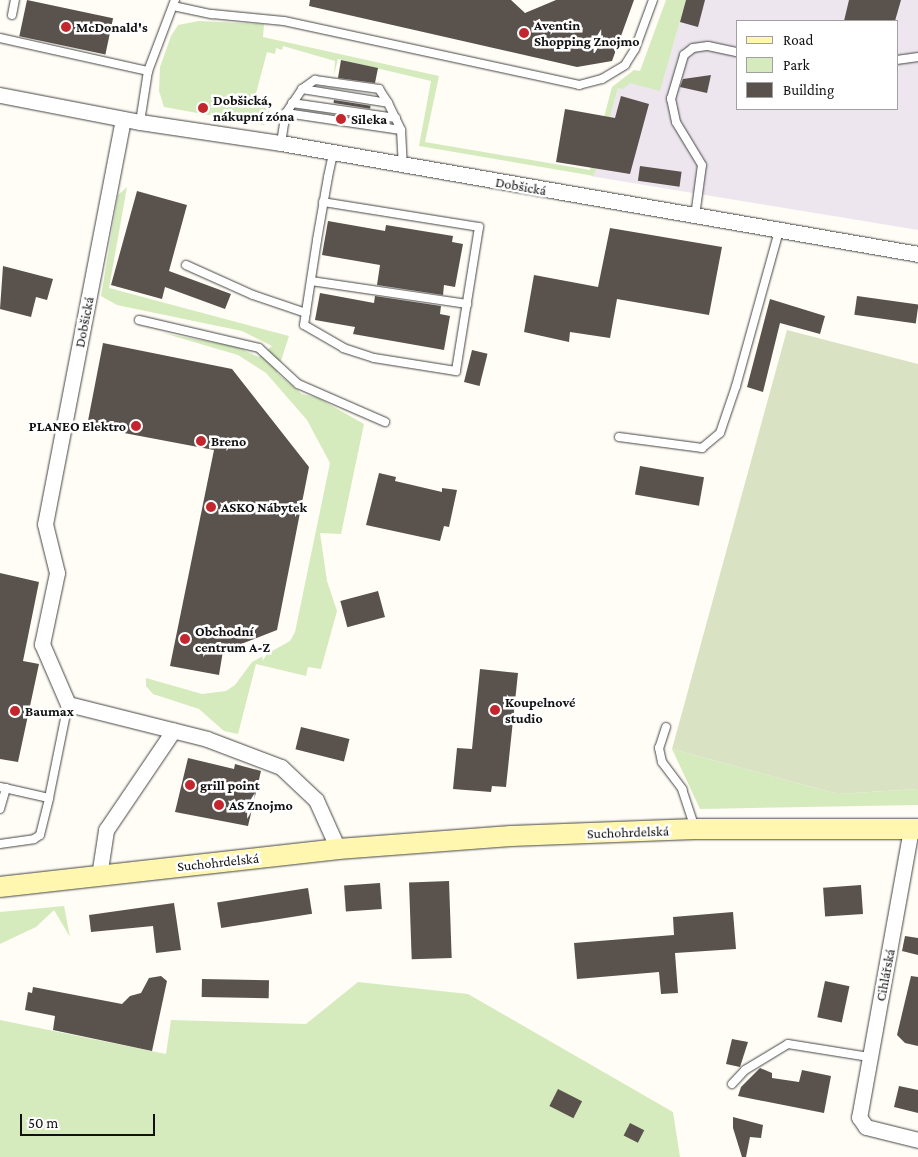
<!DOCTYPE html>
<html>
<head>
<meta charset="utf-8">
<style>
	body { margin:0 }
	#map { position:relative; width:918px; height:1157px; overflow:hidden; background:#fffdf5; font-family:"Crimson Pro",serif }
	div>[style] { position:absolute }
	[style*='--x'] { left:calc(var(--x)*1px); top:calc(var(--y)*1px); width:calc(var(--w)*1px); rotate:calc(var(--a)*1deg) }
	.industrial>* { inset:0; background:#eee6ef }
	.green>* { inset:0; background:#d5ebbd }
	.cemetery>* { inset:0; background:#d9e3c4 }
	.building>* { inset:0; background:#5a524d; transform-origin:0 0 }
	.roads { filter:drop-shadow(0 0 1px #444) drop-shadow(0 0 1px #444) }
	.service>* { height:8px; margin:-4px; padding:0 4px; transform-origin:4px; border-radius:4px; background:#fff }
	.minor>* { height:15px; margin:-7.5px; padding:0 7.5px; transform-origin:7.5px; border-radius:7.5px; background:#fff }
	.secondary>* { height:20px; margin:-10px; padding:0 10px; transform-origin:10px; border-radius:10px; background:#fff6b0 }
	.dots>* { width:14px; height:14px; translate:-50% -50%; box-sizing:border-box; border:2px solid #fff; border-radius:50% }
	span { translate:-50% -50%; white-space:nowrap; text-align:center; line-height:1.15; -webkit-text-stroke:5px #fff; paint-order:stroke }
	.poi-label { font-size:14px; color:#111; font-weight:700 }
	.left { translate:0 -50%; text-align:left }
	.right { translate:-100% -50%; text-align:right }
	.street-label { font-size:14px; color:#111 }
	.legend { position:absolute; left:736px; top:20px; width:162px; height:90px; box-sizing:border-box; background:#fff; border:1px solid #a0a0a0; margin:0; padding:6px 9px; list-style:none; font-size:15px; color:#111 }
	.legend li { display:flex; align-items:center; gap:10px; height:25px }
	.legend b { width:25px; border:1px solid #a0a0a0 }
	.scale { position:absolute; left:20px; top:1114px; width:135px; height:22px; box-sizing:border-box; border:2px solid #111; border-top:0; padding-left:6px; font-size:15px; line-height:18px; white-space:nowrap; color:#111; -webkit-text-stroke:4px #fff; paint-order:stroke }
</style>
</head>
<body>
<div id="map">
	<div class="industrial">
		<i style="clip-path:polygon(evenodd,686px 0,918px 0,918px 230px,590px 176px,594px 175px,618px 88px,630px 82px,660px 90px,686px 0,737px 21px,897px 21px,897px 109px,737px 109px,737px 21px)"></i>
	</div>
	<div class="green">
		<i style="clip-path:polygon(666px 0,686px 0,660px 91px,630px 83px,623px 89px,618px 88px,594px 176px,419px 146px,431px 81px,338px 59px,334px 75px,335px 61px,283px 46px,282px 50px,276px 48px,275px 54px,267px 52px,254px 101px,272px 108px,271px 115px,264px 125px,164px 107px,159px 91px,160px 67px,171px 36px,178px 25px,199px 21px,264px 24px,263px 37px,439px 76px,425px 142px,590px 170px,612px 87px,634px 70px,640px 71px)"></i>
		<i style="clip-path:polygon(127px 187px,109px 288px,289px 336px,277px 373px,302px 394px,318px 398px,364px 424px,341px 534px,320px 533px,327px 581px,337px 611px,321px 669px,308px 667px,306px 676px,256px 664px,238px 734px,224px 731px,199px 709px,153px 694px,146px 686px,146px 678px,202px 694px,226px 691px,235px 685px,252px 662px,290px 641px,295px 632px,330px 463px,307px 420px,266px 373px,238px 355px,163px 333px,237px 347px,259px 357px,272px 346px,242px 331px,117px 305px,101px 296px,118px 195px)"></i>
		<i style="clip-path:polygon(672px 749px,838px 794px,918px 789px,918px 805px,700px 809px)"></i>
		<i style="clip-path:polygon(64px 906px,70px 937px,54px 910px,36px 927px,0 944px,0 912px)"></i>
		<i style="clip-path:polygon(358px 982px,468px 994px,673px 1112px,680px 1157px,0 1157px,0 1020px,166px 1054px,171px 1020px,306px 1024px)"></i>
	</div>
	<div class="cemetery">
		<i style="clip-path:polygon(787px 330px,918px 364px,918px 789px,838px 794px,672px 749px)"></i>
	</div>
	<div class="building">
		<i style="left:27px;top:0;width:88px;height:37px;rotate:12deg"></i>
		<i style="clip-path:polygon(310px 0,511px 0,525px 13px,556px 0,634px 0,612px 61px,577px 67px,309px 6px)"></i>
		<i style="clip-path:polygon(686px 0,705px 0,698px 27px,680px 22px)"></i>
		<i style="clip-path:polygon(849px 0,901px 0,895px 21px,844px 21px)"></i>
		<i style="clip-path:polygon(341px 60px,378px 68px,375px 83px,338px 78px)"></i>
		<i style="clip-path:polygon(711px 75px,707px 93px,680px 87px,683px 79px)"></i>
		<i style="clip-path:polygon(621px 96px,649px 104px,630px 174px,556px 162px,565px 109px,615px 118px)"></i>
		<i style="left:334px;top:100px;width:37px;height:3px;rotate:9deg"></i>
		<i style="left:640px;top:166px;width:42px;height:15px;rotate:8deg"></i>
		<i style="clip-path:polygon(137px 191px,187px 205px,169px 271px,231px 294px,225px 309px,165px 287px,162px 299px,111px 285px)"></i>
		<i style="clip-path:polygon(328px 221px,385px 231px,386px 225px,453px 236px,452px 242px,463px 244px,455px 287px,444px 285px,443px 295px,377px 285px,380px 265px,322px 255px)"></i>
		<i style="clip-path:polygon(610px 228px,722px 247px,709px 315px,617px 299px,610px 338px,570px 332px,569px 342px,524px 332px,534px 275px,598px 287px)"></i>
		<i style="clip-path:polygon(3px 266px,53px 279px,47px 300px,36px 297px,31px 317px,0 309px)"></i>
		<i style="clip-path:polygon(320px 293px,374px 303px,375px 296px,441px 306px,440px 314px,450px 316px,444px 350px,353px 334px,355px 327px,315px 320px)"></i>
		<i style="left:857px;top:296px;width:62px;height:19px;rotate:8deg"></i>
		<i style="clip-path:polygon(770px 299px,825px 316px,820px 334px,780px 323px,763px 392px,747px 387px)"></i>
		<i style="clip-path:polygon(103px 343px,232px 369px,309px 467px,277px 630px,223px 651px,219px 675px,170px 666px,214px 450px,87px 426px)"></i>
		<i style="left:472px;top:350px;width:16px;height:33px;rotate:14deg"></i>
		<i style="left:640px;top:466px;width:65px;height:29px;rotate:10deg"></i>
		<i style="clip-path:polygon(379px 473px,396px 477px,395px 481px,442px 492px,442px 488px,457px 490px,449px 527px,444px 526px,440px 541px,366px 525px)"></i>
		<i style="clip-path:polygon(0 573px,39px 582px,23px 661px,39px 664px,18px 762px,0 759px)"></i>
		<i style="left:378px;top:591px;width:27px;height:39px;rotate:75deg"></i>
		<i style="clip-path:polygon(480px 669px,518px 673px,506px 787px,492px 786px,491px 792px,453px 789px,457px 748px,472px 749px)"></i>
		<i style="left:301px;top:727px;width:50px;height:23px;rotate:14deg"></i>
		<i style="clip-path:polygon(188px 758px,234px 769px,235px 764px,261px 771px,248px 826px,175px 812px)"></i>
		<i style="left:449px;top:881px;width:77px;height:40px;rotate:88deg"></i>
		<i style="left:380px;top:883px;width:26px;height:36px;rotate:86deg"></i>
		<i style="left:861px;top:885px;width:29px;height:38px;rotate:86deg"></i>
		<i style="left:308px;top:888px;width:26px;height:92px;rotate:81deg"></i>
		<i style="clip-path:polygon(174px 903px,181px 950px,156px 953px,153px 926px,91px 932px,89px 915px)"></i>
		<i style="clip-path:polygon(733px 912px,736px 949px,675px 953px,678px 993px,661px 994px,659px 972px,577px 979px,574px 943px,674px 935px,673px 917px)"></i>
		<i style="clip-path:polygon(905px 936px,918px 938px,918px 955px,902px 951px)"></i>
		<i style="clip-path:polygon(161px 976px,167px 981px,152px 1051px,53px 1030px,55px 1016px,25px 1010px,28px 992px,32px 993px,33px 987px,122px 1004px,130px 996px,141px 993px,149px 978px)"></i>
		<i style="clip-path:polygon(911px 976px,918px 977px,918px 1046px,905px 1043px,897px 1035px)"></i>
		<i style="left:202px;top:979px;width:67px;height:18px;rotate:1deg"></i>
		<i style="left:825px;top:981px;width:25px;height:37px;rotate:12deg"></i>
		<i style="clip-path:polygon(732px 1039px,748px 1042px,740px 1067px,726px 1064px)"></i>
		<i style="clip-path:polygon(760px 1068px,772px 1073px,772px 1078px,799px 1082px,802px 1070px,831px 1076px,824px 1113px,738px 1096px,741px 1087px)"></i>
		<i style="clip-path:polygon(899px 1086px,918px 1090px,918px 1113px,894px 1107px)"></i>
		<i style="left:558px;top:1089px;width:27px;height:19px;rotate:27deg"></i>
		<i style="clip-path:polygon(733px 1117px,763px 1125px,761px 1138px,750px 1137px,746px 1157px,742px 1157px,733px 1128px)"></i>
		<i style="left:630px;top:1123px;width:16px;height:14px;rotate:27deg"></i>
	</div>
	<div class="roads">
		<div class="service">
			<i style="--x:173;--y:6;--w:40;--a:12"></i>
			<i style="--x:212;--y:14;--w:72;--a:5.6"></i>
			<i style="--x:284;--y:21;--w:302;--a:12.2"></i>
			<i style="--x:579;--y:85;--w:24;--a:-15"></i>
			<i style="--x:602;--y:79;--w:27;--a:-31"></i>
			<i style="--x:625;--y:65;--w:19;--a:-58"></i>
			<i style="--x:635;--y:49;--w:52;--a:-69.8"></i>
			<i style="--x:12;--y:15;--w:15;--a:-79"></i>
			<i style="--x:0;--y:38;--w:152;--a:12.6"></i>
			<i style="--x:897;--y:60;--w:21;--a:-8"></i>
			<i style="--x:302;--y:89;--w:16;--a:-35"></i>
			<i style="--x:315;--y:80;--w:65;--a:8"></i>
			<i style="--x:379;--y:89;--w:17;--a:57"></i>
			<i style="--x:292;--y:103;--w:105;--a:8.2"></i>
			<i style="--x:286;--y:113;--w:116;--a:8.4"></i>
			<i style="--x:140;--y:122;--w:52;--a:-81.1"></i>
			<i style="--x:148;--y:71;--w:76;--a:-69.2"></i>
			<i style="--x:281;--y:143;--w:30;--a:-81"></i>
			<i style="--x:286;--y:113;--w:29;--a:-56"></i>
			<i style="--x:302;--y:89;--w:87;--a:9.2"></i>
			<i style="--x:388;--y:103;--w:30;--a:64"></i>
			<i style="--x:401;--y:130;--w:35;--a:87"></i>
			<i style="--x:323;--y:202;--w:158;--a:9.1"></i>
			<i style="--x:479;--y:227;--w:146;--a:99.1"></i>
			<i style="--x:456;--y:371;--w:83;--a:-171"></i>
			<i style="--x:374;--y:358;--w:32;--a:-162"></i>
			<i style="--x:344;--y:348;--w:46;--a:-150.1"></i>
			<i style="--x:304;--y:325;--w:86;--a:-81.3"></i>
			<i style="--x:317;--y:240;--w:64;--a:-80.1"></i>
			<i style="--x:328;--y:177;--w:25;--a:-78"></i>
			<i style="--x:695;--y:216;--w:51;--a:-82.2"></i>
			<i style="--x:702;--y:165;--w:50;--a:-121.2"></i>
			<i style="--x:676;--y:122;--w:24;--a:-102"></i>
			<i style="--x:671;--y:99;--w:46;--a:-73.5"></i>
			<i style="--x:684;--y:55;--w:11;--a:-38"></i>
			<i style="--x:693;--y:48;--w:15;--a:-8"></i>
			<i style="--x:708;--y:46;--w:30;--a:12"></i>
			<i style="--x:186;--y:265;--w:73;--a:24.1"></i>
			<i style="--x:253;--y:295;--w:56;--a:18.8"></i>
			<i style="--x:311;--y:281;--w:158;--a:8.4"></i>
			<i style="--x:139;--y:320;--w:123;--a:13.1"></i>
			<i style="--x:259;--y:348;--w:53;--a:42.7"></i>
			<i style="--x:298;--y:384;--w:95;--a:23.6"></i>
			<i style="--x:619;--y:437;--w:84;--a:7.5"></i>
			<i style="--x:702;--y:448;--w:23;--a:-40"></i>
			<i style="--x:720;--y:433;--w:50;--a:-71.2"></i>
			<i style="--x:736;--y:386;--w:161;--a:-74.5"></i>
			<i style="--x:666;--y:727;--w:22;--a:108"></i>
			<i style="--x:659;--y:748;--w:14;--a:78"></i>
			<i style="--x:662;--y:762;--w:34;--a:53"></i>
			<i style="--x:682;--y:789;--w:41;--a:71.6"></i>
			<i style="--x:0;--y:787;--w:50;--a:12.7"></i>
			<i style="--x:49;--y:798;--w:96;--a:-78.6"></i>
			<i style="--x:0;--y:809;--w:22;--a:-74"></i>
			<i style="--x:0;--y:844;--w:34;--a:-8"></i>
			<i style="--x:34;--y:839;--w:7;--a:-34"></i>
			<i style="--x:40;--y:835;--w:38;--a:-76"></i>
			<i style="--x:732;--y:1084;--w:19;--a:-47"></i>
			<i style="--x:745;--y:1070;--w:50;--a:-31.2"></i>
			<i style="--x:788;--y:1044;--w:82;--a:9.1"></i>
		</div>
		<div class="minor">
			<i style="--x:0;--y:95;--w:143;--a:10.9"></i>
			<i style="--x:140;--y:122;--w:143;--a:8.5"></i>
			<i style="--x:281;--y:143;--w:647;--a:9.88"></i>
			<i style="--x:123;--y:119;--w:412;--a:100.9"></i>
			<i style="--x:45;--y:524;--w:50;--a:76.2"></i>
			<i style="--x:57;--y:573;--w:73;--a:101.9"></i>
			<i style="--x:42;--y:644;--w:65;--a:66.6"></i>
			<i style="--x:68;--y:704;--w:143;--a:14.1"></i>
			<i style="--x:207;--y:739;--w:79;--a:20.7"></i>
			<i style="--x:281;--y:767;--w:48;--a:43.3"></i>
			<i style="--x:316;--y:800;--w:54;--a:65.8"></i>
			<i style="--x:911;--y:829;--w:293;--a:100.2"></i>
			<i style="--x:859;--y:1117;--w:12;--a:55"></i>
			<i style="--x:866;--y:1127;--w:54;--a:14"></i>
			<i style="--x:99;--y:876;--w:47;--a:-81.3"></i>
			<i style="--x:106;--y:830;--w:120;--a:-55.9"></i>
		</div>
		<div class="secondary">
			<i style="--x:0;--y:887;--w:340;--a:-6.4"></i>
			<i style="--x:338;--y:849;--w:173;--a:-4.3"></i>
			<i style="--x:511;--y:836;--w:184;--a:-2.2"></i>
			<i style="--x:695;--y:829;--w:223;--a:0"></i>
		</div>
	</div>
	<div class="dots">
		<i style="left:66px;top:27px;background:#c4262e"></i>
		<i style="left:524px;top:33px;background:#c4262e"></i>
		<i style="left:203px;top:108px;background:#c4262e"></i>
		<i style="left:341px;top:119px;background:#c4262e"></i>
		<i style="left:136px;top:426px;background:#c4262e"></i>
		<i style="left:201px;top:441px;background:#c4262e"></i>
		<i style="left:211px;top:507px;background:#c4262e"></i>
		<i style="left:185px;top:639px;background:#c4262e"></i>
		<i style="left:495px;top:710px;background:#c4262e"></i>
		<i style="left:15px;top:711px;background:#c4262e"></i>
		<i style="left:190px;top:785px;background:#c4262e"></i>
		<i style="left:219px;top:805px;background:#c4262e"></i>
	</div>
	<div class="poi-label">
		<span class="left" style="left:534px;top:33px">Aventin<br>Shopping Znojmo</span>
		<span class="left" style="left:76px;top:27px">McDonald's</span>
		<span class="left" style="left:213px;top:108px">Dobšická,<br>nákupní zóna</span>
		<span class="left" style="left:351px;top:119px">Sileka</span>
		<span class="right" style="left:126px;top:426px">PLANEO Elektro</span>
		<span class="left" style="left:211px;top:441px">Breno</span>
		<span class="left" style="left:221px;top:507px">ASKO Nábytek</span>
		<span class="left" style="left:195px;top:639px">Obchodní<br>centrum A-Z</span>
		<span class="left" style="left:505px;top:710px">Koupelnové<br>studio</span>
		<span class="left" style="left:25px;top:711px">Baumax</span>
		<span class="left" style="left:200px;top:785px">grill point</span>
		<span class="left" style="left:229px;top:805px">AS Znojmo</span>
	</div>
	<div class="street-label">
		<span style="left:521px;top:186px;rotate:10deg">Dobšická</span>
		<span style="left:84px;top:322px;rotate:-79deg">Dobšická</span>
		<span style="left:628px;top:832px;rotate:-2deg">Suchohrdelská</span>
		<span style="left:218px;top:862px;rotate:-6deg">Suchohrdelská</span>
		<span style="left:885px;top:975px;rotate:-79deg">Cihlářská</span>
	</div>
	<ul class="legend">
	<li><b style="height:6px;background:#fff6b0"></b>Road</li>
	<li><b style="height:14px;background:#d5ebbd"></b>Park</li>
	<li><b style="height:14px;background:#5a524d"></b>Building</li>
	</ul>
	<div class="scale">50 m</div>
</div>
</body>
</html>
